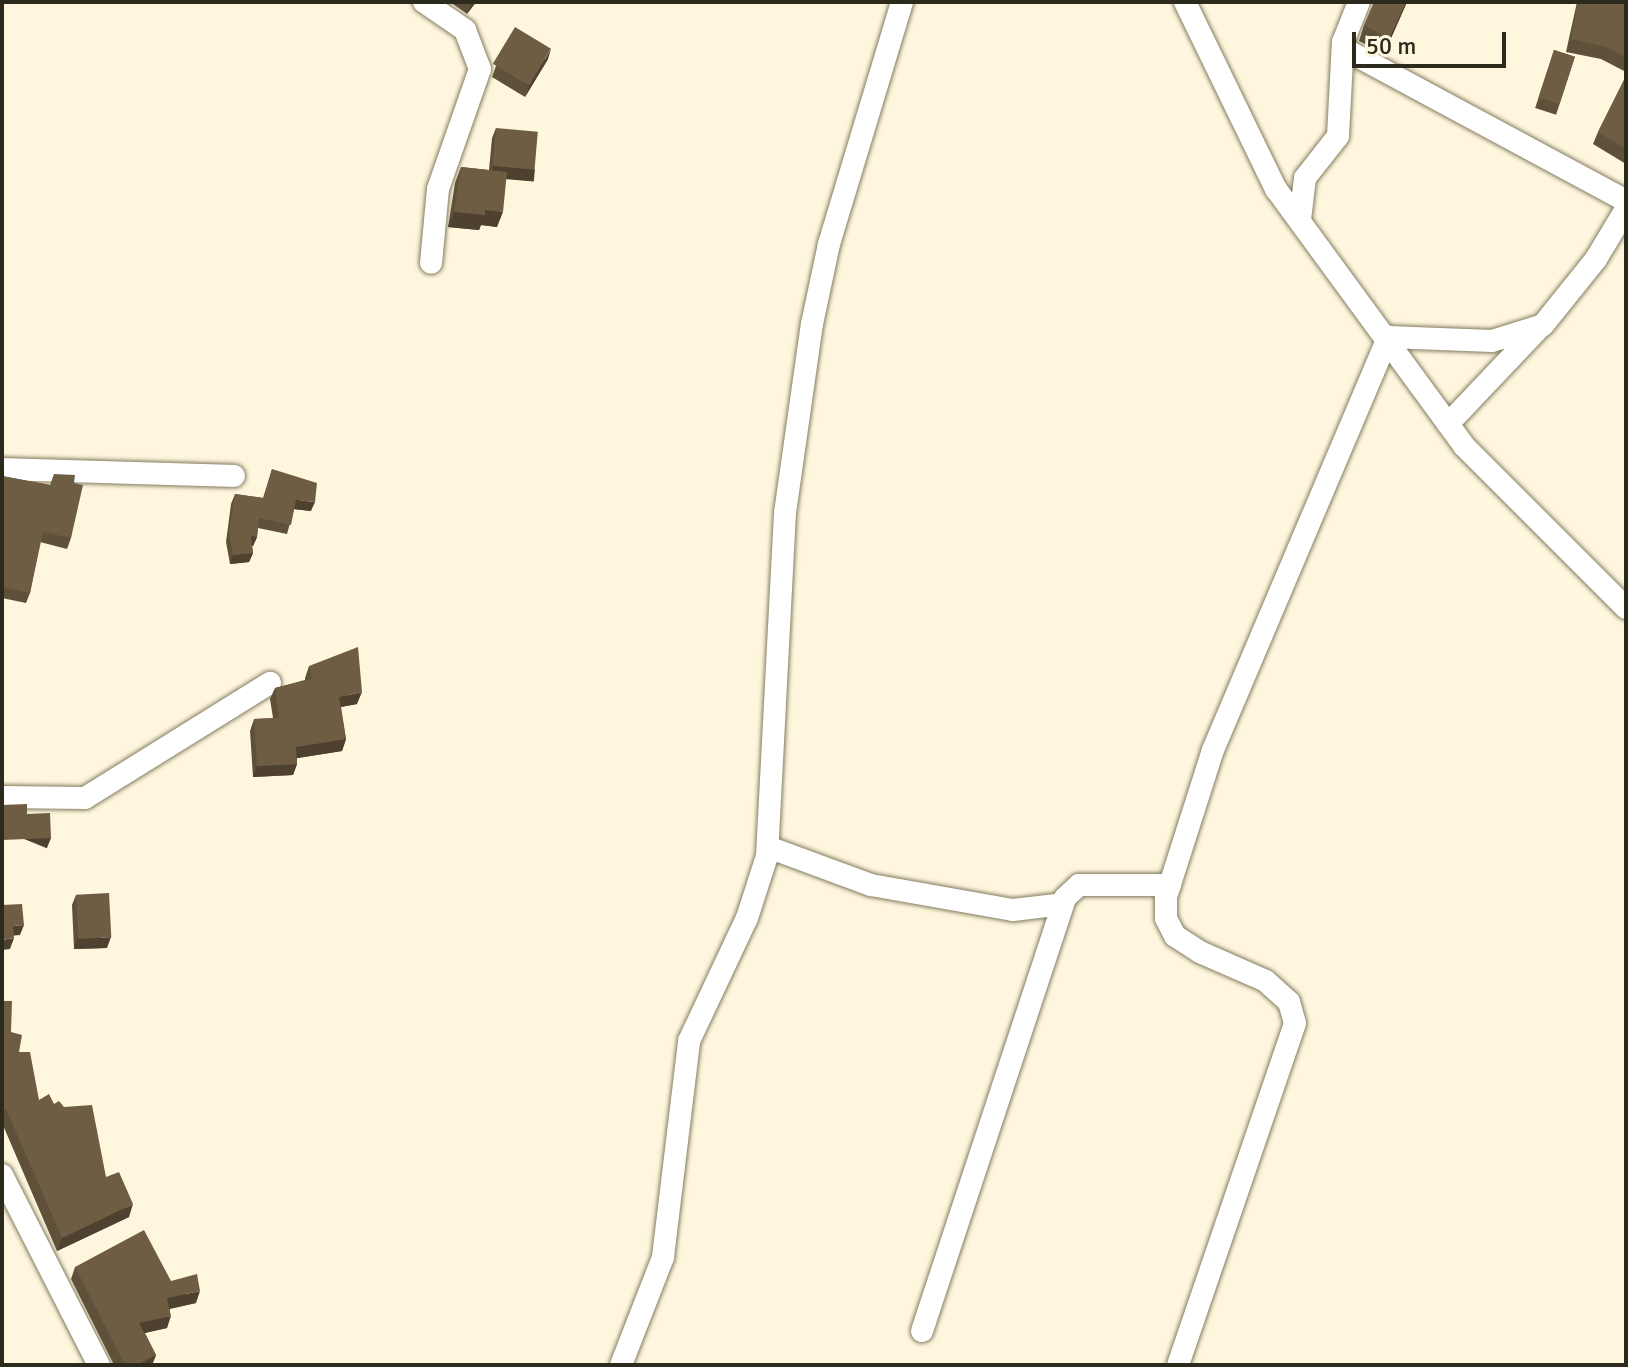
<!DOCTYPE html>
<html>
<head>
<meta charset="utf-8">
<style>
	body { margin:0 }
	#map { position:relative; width:1628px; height:1367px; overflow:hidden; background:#fef7de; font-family:Signika,sans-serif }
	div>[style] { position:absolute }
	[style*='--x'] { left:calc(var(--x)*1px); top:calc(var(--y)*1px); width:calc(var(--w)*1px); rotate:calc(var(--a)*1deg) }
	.roads { filter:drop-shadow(0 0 2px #837c5f) drop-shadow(0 0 2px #837c5f) }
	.minor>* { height:22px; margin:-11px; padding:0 11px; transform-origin:11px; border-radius:11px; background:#fff }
	.wall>* { inset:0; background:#5f503a; transform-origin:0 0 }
	.shaded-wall>* { inset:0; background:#4e412f; transform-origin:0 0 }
	.building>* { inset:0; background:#6f5d43; transform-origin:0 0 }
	span { translate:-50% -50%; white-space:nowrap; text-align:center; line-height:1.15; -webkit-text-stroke:8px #fef7de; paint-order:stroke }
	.frame { position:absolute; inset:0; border:4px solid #2c291d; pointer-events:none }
	.scale { position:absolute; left:1352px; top:32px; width:154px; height:36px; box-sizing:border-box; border:4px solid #2c291d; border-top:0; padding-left:10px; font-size:24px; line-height:28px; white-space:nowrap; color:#2c291d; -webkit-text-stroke:6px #fef7de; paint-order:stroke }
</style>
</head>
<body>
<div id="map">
	<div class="roads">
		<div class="minor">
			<i style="--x:424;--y:2;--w:50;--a:34.3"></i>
			<i style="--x:465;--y:30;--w:42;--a:69"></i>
			<i style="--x:480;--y:69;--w:127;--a:109.3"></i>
			<i style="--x:438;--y:189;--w:74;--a:95.4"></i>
			<i style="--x:1185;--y:2;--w:208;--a:64.1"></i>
			<i style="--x:1276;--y:189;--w:318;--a:53.8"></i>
			<i style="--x:1464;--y:446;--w:229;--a:45"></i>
			<i style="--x:1359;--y:2;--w:43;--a:111.8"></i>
			<i style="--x:1343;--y:42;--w:9;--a:69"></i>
			<i style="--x:1346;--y:50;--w:318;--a:28.3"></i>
			<i style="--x:1300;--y:220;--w:42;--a:-83.2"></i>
			<i style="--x:1305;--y:178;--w:53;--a:-51.8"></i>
			<i style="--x:1338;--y:136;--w:94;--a:-87"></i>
			<i style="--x:1448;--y:424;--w:132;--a:-46.5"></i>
			<i style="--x:2;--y:469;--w:232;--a:1.7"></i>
			<i style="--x:2;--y:797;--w:83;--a:0.7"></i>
			<i style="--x:85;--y:798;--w:218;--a:-31.9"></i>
			<i style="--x:768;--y:847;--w:110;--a:20.3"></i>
			<i style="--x:871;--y:885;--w:144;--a:10"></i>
			<i style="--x:1013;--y:910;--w:50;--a:-6.8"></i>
			<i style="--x:2;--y:1175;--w:213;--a:63"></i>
			<i style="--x:922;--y:1331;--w:456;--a:-71.7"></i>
			<i style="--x:1065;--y:898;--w:19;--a:-43"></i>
			<i style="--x:1079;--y:885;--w:91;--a:0"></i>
			<i style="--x:621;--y:1365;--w:116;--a:-68.7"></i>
			<i style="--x:663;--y:1257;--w:218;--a:-83.1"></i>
			<i style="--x:689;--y:1041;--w:136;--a:-64.8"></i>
			<i style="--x:747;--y:918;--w:65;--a:-72.1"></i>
			<i style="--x:767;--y:856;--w:343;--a:-87"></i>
			<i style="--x:785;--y:513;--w:191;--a:-81.9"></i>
			<i style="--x:812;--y:324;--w:82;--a:-78"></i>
			<i style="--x:829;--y:244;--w:253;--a:-73.2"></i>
			<i style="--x:1178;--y:1365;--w:361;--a:-71.1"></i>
			<i style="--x:1295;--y:1023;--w:22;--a:-106"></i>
			<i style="--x:1289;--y:1002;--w:31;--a:-138"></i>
			<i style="--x:1266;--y:981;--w:72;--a:-156.3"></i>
			<i style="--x:1200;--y:952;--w:30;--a:-147"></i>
			<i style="--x:1175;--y:936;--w:20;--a:-117"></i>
			<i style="--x:1166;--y:918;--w:21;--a:-90"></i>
			<i style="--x:1166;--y:897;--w:154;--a:-72.3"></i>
			<i style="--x:1213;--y:750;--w:449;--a:-67"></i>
			<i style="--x:1388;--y:337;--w:104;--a:2.2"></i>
			<i style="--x:1492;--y:341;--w:53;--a:-17.4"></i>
			<i style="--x:1543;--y:325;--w:85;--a:-51.2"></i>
			<i style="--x:1596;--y:259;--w:58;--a:-59"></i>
		</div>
	</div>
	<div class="wall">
		<i style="clip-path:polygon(450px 2px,476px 2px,467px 14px)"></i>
		<i style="clip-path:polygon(1407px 2px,1384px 54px,1359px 41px,1364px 25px)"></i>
		<i style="clip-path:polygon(1577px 2px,1616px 2px,1626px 4px,1626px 72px,1601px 59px,1566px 52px)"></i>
		<i style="left:1554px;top:50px;width:22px;height:61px;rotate:18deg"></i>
		<i style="clip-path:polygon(548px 59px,525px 97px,492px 77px,496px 66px)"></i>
		<i style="clip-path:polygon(1626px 76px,1626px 164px,1593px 144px,1598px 132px)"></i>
		<i style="clip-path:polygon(496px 128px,535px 170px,531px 181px,506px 178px,497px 227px,481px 225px,479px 230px,448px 227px,455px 183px,461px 167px,489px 170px,492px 138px)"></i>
		<i style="clip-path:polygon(272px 469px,311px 511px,294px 509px,287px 534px,258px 528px,257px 537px,253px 546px,252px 546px,253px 553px,249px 562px,230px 564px,226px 542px,231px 504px,235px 494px,263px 498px)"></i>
		<i style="clip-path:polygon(2px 476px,50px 485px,74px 483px,71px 538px,67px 549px,40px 542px,30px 593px,26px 603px,2px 598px)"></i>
		<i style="clip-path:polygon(309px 666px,357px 704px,341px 707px,346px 739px,342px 751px,297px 758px,297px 764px,293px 775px,253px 777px,250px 731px,254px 719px,273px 718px,270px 699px,275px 688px,305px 680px,305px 678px)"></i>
		<i style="clip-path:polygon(76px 895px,107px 948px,74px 949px,72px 905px)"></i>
		<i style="clip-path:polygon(2px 1001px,11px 1032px,39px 1100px,54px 1104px,106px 1177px,129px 1217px,57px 1251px,2px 1123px)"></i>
		<i style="clip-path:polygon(75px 1267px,171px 1281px,196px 1303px,170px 1309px,167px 1328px,145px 1333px,156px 1355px,152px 1365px,114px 1365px,71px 1279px)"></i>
	</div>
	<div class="shaded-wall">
		<i style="clip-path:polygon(472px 2px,476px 2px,467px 14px,471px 4px)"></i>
		<i style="clip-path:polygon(1406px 2px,1407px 2px,1384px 54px,1389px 39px)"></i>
		<i style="clip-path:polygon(551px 49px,548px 59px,525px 97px,529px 86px)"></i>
		<i style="left:493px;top:166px;width:42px;height:12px;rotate:5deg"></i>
		<i style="clip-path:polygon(485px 210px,503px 212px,497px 227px,481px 225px,479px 230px,448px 227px,454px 212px)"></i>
		<i style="clip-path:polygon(296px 500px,315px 502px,311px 511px,293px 509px)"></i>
		<i style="clip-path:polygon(251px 536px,257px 537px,253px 546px,247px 545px)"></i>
		<i style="clip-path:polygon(253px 553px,249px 562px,230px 564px,233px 555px)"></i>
		<i style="clip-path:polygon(362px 692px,357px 704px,335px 708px,339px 697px)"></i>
		<i style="clip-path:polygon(346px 739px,342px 751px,292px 759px,296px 747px)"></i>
		<i style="clip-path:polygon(297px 764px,293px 775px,253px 777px,257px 766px)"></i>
		<i style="left:51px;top:838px;width:11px;height:49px;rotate:112deg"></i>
		<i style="clip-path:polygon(24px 925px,20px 935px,9px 936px,13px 926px)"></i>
		<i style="clip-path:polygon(111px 937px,107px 948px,74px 949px,77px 939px)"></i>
		<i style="clip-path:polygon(14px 938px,10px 949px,2px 950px,2px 940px)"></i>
		<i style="clip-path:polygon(133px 1204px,129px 1217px,57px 1251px,62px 1238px)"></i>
		<i style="clip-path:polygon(200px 1291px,196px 1303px,163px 1310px,167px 1298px)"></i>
		<i style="clip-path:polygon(171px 1316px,167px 1328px,135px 1335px,139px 1323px)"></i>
		<i style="clip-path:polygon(156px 1355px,152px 1365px,137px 1365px)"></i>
	</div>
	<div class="building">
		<i style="clip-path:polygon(1374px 2px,1406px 2px,1389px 39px,1364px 25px)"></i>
		<i style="clip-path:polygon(1578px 2px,1616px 2px,1626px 4px,1626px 57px,1606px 47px,1571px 39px)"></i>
		<i style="left:515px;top:27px;width:42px;height:43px;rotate:31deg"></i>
		<i style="left:1554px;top:50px;width:22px;height:50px;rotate:18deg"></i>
		<i style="clip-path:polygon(1626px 76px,1626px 149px,1598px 132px)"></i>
		<i style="left:496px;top:128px;width:42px;height:38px;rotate:5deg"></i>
		<i style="clip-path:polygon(461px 167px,507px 172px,503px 212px,485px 210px,485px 215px,454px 212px)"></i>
		<i style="clip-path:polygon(272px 469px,317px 483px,315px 502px,296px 500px,291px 525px,259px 518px,257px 537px,251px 536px,253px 553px,233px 555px,229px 533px,235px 494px,264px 498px)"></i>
		<i style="clip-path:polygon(54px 474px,75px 475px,74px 483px,83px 485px,71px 538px,43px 532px,30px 593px,2px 587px,2px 476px,50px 485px)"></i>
		<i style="clip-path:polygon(358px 647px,362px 692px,339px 697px,346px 739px,296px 747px,297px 764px,257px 766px,254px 719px,279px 718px,275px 688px,312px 679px,309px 666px)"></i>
		<i style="clip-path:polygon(27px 804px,27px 814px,50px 813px,51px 838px,2px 840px,2px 805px)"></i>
		<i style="left:109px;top:893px;width:44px;height:33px;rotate:87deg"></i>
		<i style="clip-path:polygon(22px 904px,24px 925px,13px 926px,14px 938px,2px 940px,2px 905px)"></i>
		<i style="clip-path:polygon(2px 1001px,12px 1001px,11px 1032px,22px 1035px,19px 1052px,30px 1052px,39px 1100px,49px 1094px,54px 1104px,59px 1101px,64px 1107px,92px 1105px,106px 1177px,119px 1172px,133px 1204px,62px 1238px,6px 1109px,2px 1111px)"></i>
		<i style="clip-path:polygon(144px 1230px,171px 1281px,197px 1274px,200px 1291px,167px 1298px,171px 1316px,139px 1323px,156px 1355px,137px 1365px,125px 1365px,75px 1267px)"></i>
	</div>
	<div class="frame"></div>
	<div class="scale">50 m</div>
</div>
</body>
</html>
